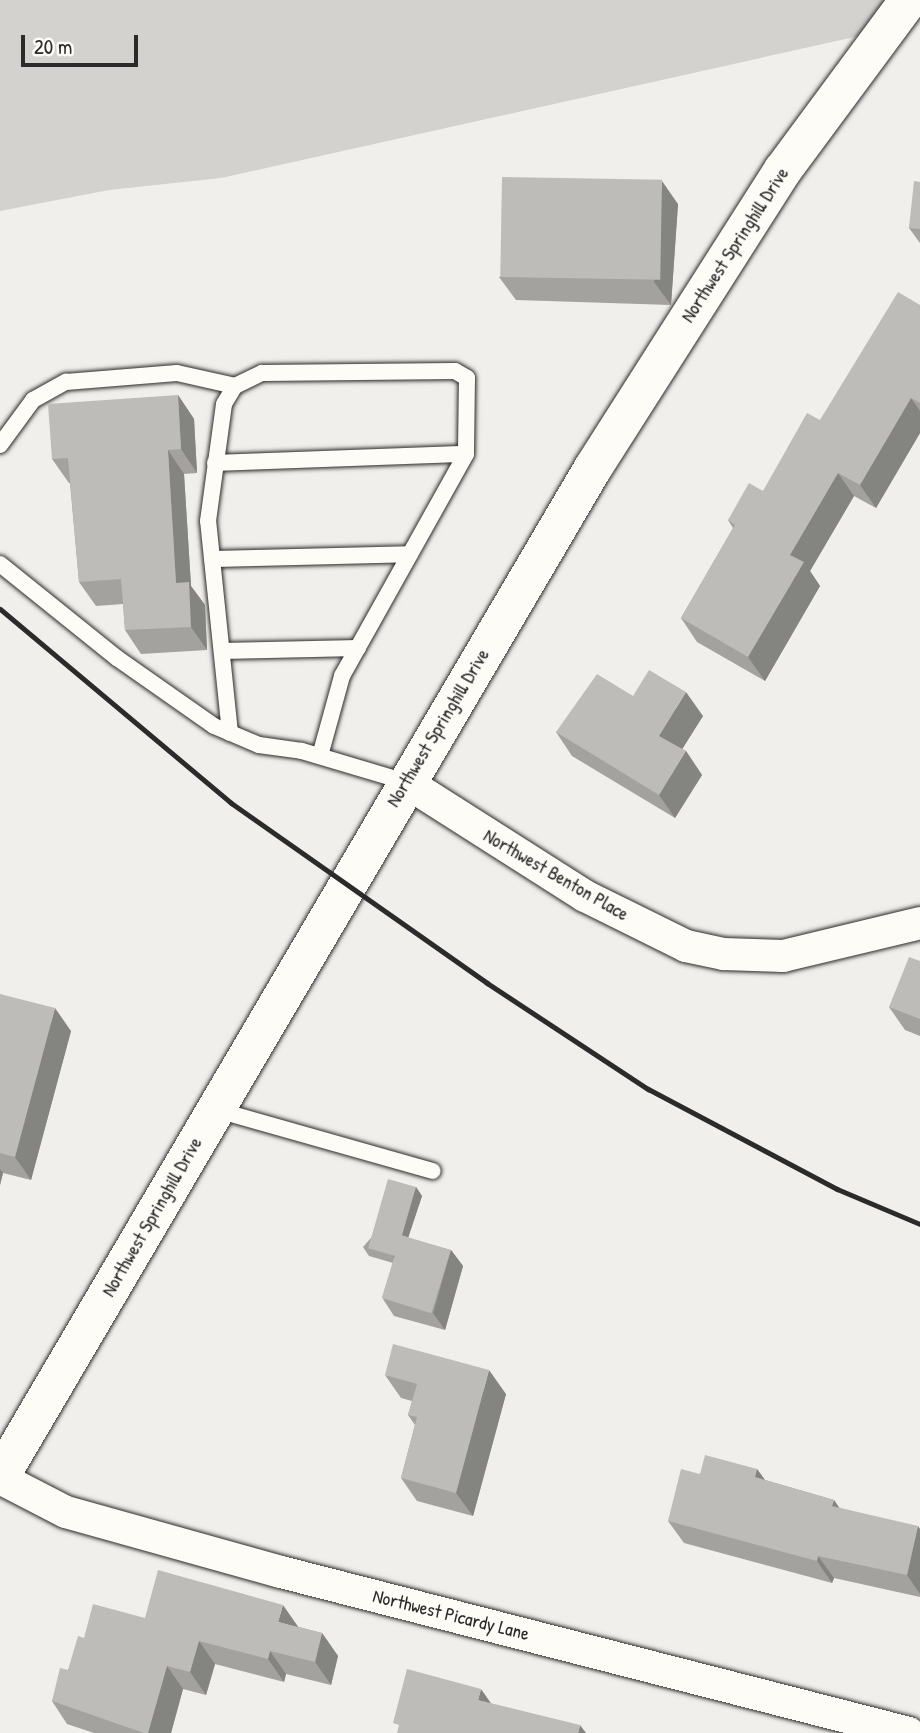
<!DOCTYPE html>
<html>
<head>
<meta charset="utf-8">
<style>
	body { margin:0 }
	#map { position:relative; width:920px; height:1733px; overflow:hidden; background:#f0efeb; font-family:"Patrick Hand",sans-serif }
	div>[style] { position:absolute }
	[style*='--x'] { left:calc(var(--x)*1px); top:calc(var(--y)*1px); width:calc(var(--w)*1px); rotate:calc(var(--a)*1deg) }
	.green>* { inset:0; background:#d3d2cf }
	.roads { filter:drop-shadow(0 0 2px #2b2b2b) drop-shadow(0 0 2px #2b2b2b) }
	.lane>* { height:16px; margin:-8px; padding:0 8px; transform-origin:8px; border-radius:8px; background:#fdfcf7 }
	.street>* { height:32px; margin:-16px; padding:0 16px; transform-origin:16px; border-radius:16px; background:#fdfcf7 }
	.primary>* { height:38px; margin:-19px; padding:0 19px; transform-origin:19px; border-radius:19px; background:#fdfcf7 }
	.rail>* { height:5px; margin:-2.5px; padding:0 2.5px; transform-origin:2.5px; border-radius:2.5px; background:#2b2b2b }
	.wall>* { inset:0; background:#a3a29e }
	.shaded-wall>* { inset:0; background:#848481 }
	.building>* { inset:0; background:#bdbcb8; transform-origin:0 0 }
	span { translate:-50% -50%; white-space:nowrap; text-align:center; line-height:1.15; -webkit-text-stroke:5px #fdfcf7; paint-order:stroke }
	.street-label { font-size:19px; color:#2b2b2b }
	.scale { position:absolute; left:21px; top:35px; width:117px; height:32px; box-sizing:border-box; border:4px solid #2b2b2b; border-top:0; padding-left:9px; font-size:21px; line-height:24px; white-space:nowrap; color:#2b2b2b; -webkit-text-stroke:5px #fdfcf7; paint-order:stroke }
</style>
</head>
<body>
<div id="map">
	<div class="green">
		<i style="clip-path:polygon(0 0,911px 0,886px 30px,221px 178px,109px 190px,0 211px)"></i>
	</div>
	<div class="roads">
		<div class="lane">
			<i style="--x:0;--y:445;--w:56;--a:-53.7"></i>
			<i style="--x:33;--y:400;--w:38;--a:-29"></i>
			<i style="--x:66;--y:382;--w:111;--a:-4.6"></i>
			<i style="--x:177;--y:373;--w:59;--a:12.6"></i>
			<i style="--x:215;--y:463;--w:251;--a:-2.1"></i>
			<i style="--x:212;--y:559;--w:198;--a:-1.4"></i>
			<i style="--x:0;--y:564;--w:150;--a:38.8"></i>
			<i style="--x:117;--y:658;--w:118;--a:35"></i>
			<i style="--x:214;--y:726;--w:49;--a:22.9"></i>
			<i style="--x:259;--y:745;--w:43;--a:7.9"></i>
			<i style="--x:302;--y:751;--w:109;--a:16.6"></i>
			<i style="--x:222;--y:651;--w:136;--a:-1.3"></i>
			<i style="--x:230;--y:733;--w:213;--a:-95.9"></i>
			<i style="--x:208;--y:521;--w:118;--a:-82.2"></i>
			<i style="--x:224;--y:404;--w:21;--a:-59"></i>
			<i style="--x:235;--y:386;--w:30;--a:-26"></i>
			<i style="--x:262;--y:373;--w:193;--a:-0.6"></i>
			<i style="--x:455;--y:371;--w:14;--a:30"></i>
			<i style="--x:467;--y:378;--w:76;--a:90.8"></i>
			<i style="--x:466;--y:454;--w:254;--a:119.2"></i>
			<i style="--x:342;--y:676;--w:83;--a:105.4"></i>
			<i style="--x:217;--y:1110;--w:224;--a:15.8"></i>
		</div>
		<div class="street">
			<i style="--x:406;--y:782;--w:212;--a:32.5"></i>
			<i style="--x:585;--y:896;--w:113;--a:26.3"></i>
			<i style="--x:686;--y:946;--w:39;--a:12"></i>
			<i style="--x:724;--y:954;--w:59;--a:1.9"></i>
			<i style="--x:783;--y:956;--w:141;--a:-13.5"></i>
			<i style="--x:0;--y:1478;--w:74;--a:27.3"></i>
			<i style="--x:66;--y:1512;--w:223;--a:15.6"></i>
			<i style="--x:281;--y:1572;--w:648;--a:14.38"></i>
		</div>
		<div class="primary">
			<i style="--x:0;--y:1477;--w:1170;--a:-59.56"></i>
			<i style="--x:593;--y:468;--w:353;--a:-57.5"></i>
			<i style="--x:783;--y:170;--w:212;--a:-53.5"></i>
		</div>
	</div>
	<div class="rail">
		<i style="--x:0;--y:609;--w:302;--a:40"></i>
		<i style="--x:231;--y:803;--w:313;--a:35.1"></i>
		<i style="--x:487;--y:983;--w:193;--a:33.4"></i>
		<i style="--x:648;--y:1089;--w:214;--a:27.9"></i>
		<i style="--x:837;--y:1189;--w:90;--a:22.9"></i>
	</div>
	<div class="wall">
		<i style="clip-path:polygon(920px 182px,920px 243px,909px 228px)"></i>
		<i style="clip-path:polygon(678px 204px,671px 305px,516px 300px,499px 277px)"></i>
		<i style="clip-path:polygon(920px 305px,920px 433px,876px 508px,854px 496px,810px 571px,820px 586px,765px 681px,697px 642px,681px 618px,733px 528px,728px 520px,763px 491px,820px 420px)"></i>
		<i style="clip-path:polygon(178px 395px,194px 419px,197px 473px,184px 474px,191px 586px,205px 605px,207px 650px,141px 654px,125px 630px,123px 604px,96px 606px,79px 582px,70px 483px,69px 483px,52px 459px)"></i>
		<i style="clip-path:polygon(633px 696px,703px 716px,682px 749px,686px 751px,702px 775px,675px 818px,572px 756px,556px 732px)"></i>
		<i style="clip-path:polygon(920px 961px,920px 1036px,905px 1030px,889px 1007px)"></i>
		<i style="clip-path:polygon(0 994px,71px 1031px,31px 1180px,3px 1173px,0 1185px)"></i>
		<i style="clip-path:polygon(416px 1187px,422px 1196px,408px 1238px,451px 1250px,463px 1266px,445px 1330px,394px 1316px,383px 1299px,393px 1263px,369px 1256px,363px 1247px)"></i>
		<i style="clip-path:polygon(385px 1375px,506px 1394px,473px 1516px,417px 1501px,401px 1478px,415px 1425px,408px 1415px,412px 1401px,401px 1398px)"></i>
		<i style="clip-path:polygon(757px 1469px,765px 1480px,834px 1500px,839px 1508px,920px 1529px,920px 1597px,834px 1578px,832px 1583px,684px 1543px,668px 1521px)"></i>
		<i style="clip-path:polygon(145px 1618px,299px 1627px,322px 1633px,338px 1656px,331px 1685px,286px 1674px,284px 1682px,215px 1664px,206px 1695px,183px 1689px,171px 1733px,94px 1733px,67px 1724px,52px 1701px,68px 1670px,84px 1638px)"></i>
	</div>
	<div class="shaded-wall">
		<i style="clip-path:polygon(662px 181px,678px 204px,671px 305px,654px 282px)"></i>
		<i style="clip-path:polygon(178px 395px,194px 419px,197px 473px,181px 449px)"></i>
		<i style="clip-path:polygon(911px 398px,920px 411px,920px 433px,876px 508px,860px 485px)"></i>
		<i style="clip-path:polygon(168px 450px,184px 474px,191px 586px,205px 605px,207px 650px,191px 627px,176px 583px)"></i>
		<i style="clip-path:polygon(838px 473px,854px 496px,810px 571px,820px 586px,765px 681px,748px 657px,790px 555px)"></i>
		<i style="clip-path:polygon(686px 692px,703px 716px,676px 759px,659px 736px)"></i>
		<i style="clip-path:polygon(686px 751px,702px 775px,675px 818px,659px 795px)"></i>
		<i style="clip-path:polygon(55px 1008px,71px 1031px,31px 1180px,15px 1157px)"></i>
		<i style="clip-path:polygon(0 1169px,3px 1173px,0 1185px)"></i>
		<i style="clip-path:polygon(416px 1187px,422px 1196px,399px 1265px,393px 1256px)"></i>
		<i style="clip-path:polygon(451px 1250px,463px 1266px,445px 1330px,433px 1313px)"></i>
		<i style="clip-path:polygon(489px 1370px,506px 1394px,473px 1516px,456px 1493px)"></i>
		<i style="clip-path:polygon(757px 1469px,773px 1491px,755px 1477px)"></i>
		<i style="clip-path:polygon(834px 1500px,849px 1522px,832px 1506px)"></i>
		<i style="clip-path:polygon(918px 1526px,920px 1529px,920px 1594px,907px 1575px)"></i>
		<i style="clip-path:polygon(818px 1556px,834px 1578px,832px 1583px,817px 1561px)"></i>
		<i style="clip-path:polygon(283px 1605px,299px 1628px,278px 1622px)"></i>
		<i style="clip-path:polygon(322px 1633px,338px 1656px,331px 1685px,315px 1662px)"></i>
		<i style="clip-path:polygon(199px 1641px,215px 1664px,206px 1695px,190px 1672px)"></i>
		<i style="clip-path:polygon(270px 1651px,286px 1674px,284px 1682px,268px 1659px)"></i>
		<i style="clip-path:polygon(167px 1666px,183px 1689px,171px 1733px,148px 1733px)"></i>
		<i style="clip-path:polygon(481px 1689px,495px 1709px,478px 1700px)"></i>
		<i style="clip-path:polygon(580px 1725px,586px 1733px,578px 1733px)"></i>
	</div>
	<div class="building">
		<i style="left:502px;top:177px;width:160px;height:100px;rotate:1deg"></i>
		<i style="clip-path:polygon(914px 181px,920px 182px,920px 229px,909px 228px)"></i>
		<i style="clip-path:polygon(898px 292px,920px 305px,920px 403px,911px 398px,860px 485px,838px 473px,790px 555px,804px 562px,748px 657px,681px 618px,735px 525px,728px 520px,749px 483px,763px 491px,807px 413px,820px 420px)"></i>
		<i style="clip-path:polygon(178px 395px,181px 449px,168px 450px,176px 583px,189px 582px,191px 627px,125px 630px,121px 579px,79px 582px,68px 458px,52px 459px,48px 404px)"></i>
		<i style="clip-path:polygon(649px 670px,686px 692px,659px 736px,686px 751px,659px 795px,556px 732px,597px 674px,633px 696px)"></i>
		<i style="clip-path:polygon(909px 957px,920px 961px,920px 1019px,889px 1007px)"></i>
		<i style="clip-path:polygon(0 994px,55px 1008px,15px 1157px,0 1153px)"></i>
		<i style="left:388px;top:1179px;width:29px;height:72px;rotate:16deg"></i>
		<i style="left:401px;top:1235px;width:52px;height:66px;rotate:17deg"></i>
		<i style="clip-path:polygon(393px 1344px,489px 1370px,456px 1493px,401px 1478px,417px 1417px,408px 1415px,417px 1384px,385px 1375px)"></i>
		<i style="clip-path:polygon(705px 1455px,757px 1469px,755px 1477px,834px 1500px,832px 1506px,918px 1526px,907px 1575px,818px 1556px,817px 1561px,668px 1521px,681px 1469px,700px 1474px)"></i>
		<i style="clip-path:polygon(158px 1570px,283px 1605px,278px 1622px,322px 1633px,315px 1662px,270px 1651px,268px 1659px,199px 1641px,190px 1672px,167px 1666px,148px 1733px,144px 1733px,52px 1701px,60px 1668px,68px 1670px,78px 1636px,84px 1638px,93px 1604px,145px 1618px)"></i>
		<i style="clip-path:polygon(407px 1669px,481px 1689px,478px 1700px,580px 1725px,578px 1733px,397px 1733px,399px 1725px,393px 1723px)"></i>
	</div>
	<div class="street-label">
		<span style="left:735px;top:245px;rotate:-57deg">Northwest Springhill Drive</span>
		<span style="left:438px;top:728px;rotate:-59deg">Northwest Springhill Drive</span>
		<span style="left:556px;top:875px;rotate:30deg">Northwest Benton Place</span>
		<span style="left:152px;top:1217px;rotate:-60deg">Northwest Springhill Drive</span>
		<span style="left:451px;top:1615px;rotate:14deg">Northwest Picardy Lane</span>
	</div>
	<div class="scale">20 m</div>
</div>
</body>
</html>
